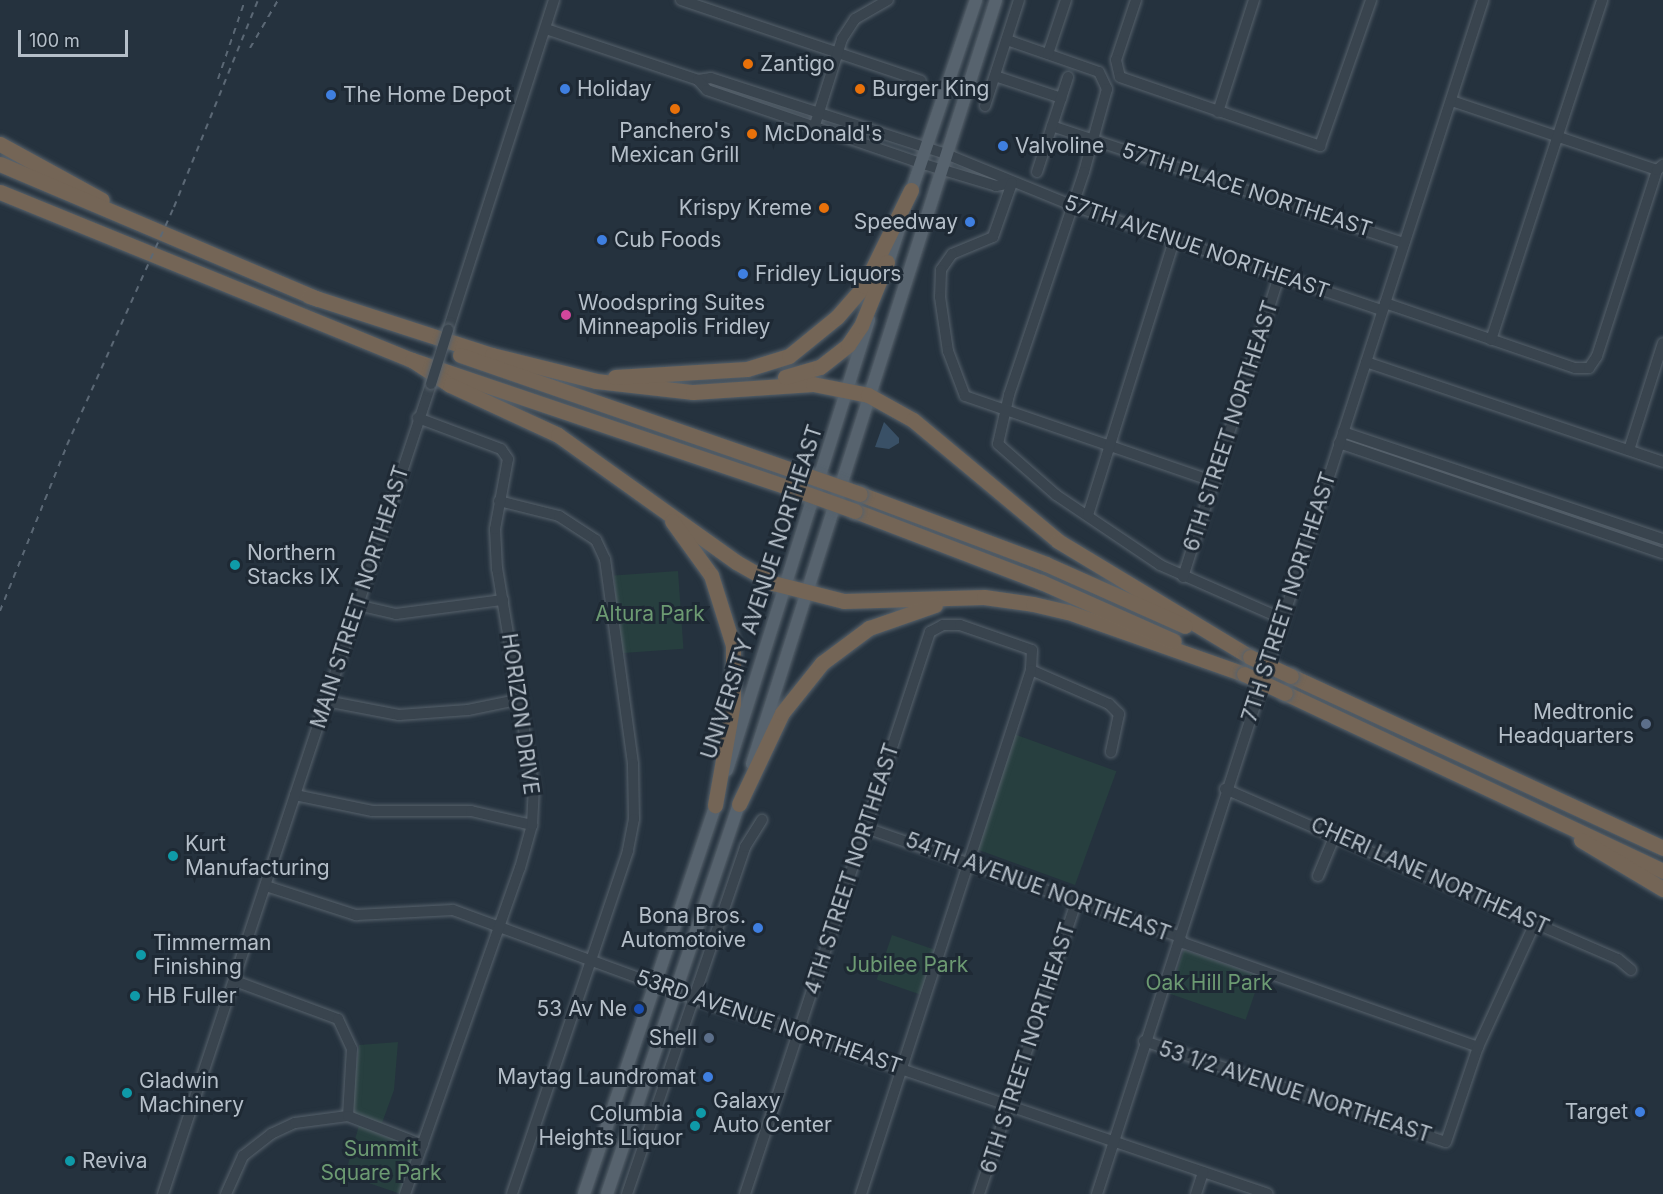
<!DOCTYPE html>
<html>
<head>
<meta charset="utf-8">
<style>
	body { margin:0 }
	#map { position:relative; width:1663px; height:1194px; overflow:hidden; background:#25323e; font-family:Inter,sans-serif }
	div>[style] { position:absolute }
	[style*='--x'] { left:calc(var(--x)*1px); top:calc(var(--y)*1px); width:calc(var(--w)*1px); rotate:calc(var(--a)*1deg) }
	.green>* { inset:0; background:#273f3f; transform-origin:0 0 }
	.water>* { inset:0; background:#395066 }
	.roads { filter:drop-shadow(0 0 2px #57626c) drop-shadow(0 0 2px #57626c) }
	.minor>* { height:10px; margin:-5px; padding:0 5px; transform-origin:5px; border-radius:5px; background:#39444e }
	.major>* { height:12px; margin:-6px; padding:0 6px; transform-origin:6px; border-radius:6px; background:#57636e }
	.highway>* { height:15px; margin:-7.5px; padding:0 7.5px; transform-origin:7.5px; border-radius:7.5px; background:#746556 }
	.rail>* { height:2px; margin-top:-1px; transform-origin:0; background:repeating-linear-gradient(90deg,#5b6875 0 6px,transparent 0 12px) }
	.bridges { filter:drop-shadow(0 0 2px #57626c) drop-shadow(0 0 2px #57626c) }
	.minor-bridge>* { height:10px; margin:-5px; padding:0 5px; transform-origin:5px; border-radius:5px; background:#39444e }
	.highway-bridge>* { height:15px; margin:-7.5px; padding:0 7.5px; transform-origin:7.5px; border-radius:7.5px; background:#746556 }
	.dots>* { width:16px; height:16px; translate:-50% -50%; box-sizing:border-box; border:3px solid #1e2934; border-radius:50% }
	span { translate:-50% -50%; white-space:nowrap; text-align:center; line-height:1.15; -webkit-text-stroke:6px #1e2934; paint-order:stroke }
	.poi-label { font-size:21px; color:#b5bfc9 }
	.left { translate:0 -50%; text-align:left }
	.right { translate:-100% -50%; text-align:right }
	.street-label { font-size:21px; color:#b5bfc9 }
	.park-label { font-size:21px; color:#6c9a72 }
	.scale { position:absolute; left:18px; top:30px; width:110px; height:27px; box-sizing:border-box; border:3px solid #b5bfc9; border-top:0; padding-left:8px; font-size:18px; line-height:21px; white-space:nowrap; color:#b5bfc9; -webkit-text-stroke:4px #1e2934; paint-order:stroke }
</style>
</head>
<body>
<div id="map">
	<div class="green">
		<i style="left:678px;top:571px;width:78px;height:64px;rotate:86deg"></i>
		<i style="left:1014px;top:734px;width:109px;height:121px;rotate:20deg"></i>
		<i style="left:892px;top:935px;width:49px;height:47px;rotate:19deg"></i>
		<i style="left:1184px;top:950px;width:81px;height:46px;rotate:19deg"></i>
		<i style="clip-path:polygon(398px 1042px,394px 1090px,378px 1134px,414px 1146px,416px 1152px,401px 1194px,345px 1175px,361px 1118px,351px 1110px,359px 1045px)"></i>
	</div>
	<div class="water">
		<i style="clip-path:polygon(884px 422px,899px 438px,899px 443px,889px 449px,875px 447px)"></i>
	</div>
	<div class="roads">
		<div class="minor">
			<i style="--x:681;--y:0;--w:253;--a:18.6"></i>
			<i style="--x:1136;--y:0;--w:63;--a:108.4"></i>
			<i style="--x:1116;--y:60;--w:17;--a:77"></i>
			<i style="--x:1120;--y:77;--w:212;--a:19"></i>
			<i style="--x:1320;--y:146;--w:155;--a:-70.7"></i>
			<i style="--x:546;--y:29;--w:160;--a:18.5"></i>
			<i style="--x:698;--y:80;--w:13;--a:-9"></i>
			<i style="--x:711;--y:78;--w:247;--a:17.9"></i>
			<i style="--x:946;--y:154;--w:135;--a:22.2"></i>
			<i style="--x:1071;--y:205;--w:328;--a:18.7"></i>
			<i style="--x:1007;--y:40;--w:97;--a:19.2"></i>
			<i style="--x:1099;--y:72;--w:19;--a:65"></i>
			<i style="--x:1107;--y:89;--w:86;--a:105.5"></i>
			<i style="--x:1084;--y:172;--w:235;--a:108.6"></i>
			<i style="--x:1009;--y:395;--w:50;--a:102.7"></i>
			<i style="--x:998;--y:444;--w:77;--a:41.3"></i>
			<i style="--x:1056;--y:495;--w:125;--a:33.9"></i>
			<i style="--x:1160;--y:565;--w:132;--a:23.7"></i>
			<i style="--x:1048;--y:54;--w:57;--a:-71.6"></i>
			<i style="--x:995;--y:76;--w:70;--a:18.4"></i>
			<i style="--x:698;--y:80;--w:13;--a:48"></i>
			<i style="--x:707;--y:90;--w:225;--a:18.9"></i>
			<i style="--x:920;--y:163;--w:79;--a:16.8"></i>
			<i style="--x:996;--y:186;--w:16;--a:-11"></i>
			<i style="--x:1452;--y:101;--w:216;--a:18.6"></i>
			<i style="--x:985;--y:106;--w:111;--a:-72.2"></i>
			<i style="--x:1218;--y:112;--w:118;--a:-72.2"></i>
			<i style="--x:1052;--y:126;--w:371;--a:18.4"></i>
			<i style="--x:814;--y:128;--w:93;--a:-72.5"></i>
			<i style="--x:842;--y:39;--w:24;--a:-57"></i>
			<i style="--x:855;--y:19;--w:38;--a:-30"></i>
			<i style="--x:1037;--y:172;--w:100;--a:-71.9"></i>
			<i style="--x:1012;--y:183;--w:57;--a:109.4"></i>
			<i style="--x:993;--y:237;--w:44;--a:157.5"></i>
			<i style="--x:952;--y:254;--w:19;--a:125"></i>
			<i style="--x:941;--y:270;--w:27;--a:92"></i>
			<i style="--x:940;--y:297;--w:55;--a:81.6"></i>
			<i style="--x:948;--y:351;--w:48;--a:69.3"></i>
			<i style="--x:965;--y:396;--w:264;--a:19"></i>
			<i style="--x:1385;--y:303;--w:201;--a:18.9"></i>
			<i style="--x:1575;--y:368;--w:14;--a:0"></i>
			<i style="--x:1589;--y:368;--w:14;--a:-56"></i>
			<i style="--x:1597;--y:356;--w:195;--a:-72.1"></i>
			<i style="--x:1657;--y:170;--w:8;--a:-40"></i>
			<i style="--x:448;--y:330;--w:347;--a:-72.2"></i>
			<i style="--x:1491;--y:340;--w:358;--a:-71.9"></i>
			<i style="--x:1366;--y:362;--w:313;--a:18.6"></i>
			<i style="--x:1343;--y:432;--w:337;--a:18.5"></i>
			<i style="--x:1339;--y:443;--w:342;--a:18.8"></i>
			<i style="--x:1629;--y:450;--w:112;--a:-72.4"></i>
			<i style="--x:499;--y:501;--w:62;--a:14"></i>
			<i style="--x:559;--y:516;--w:44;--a:33"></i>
			<i style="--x:596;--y:540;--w:21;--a:65"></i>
			<i style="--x:605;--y:559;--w:207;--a:82.2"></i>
			<i style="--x:633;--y:764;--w:55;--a:89"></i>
			<i style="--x:634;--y:819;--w:33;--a:101"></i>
			<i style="--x:628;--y:851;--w:362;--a:108.7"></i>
			<i style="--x:1088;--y:515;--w:288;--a:-72.6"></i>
			<i style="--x:1183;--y:577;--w:316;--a:-72.3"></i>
			<i style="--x:357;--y:605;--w:40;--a:13"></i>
			<i style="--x:396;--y:614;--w:108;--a:-7.5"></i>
			<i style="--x:1031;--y:670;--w:85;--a:23.6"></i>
			<i style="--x:1109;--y:704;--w:14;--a:45"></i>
			<i style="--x:1119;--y:714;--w:39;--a:102"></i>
			<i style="--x:326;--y:701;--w:74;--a:10.9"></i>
			<i style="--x:399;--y:715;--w:69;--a:-4.1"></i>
			<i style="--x:468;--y:710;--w:54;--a:-11.7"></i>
			<i style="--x:1225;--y:789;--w:428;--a:23.4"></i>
			<i style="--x:1618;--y:959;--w:17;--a:40"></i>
			<i style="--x:295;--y:795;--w:79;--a:11.7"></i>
			<i style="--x:372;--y:811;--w:99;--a:0"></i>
			<i style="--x:471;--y:811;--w:63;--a:12.9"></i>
			<i style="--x:866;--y:828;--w:330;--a:19.1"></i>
			<i style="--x:1178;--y:936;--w:9;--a:54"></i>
			<i style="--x:1183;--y:943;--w:313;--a:19.4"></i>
			<i style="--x:1318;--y:876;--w:44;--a:-67.5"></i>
			<i style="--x:266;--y:886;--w:95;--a:17.9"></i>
			<i style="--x:356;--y:915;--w:97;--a:-3"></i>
			<i style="--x:453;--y:910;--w:280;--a:20.1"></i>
			<i style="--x:716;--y:1006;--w:89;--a:16.4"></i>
			<i style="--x:801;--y:1031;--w:54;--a:22.8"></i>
			<i style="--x:851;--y:1052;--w:440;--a:18.8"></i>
			<i style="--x:235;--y:981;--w:110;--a:20.3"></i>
			<i style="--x:338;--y:1019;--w:33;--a:65"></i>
			<i style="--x:352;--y:1049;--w:67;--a:93.4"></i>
			<i style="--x:1144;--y:1041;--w:318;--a:18.5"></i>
			<i style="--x:1446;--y:1142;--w:100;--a:-71.4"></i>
			<i style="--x:1478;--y:1047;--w:136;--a:-65.3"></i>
			<i style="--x:163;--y:1194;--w:853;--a:-71.69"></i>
			<i style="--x:226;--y:1194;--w:42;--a:-65.9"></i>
			<i style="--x:243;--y:1156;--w:36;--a:-38"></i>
			<i style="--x:271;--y:1134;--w:26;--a:-25"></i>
			<i style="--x:295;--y:1123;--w:53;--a:-7.5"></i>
			<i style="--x:348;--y:1116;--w:80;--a:21.1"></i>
			<i style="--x:405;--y:1194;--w:346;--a:-70.6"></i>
			<i style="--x:520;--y:868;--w:45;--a:-74.4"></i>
			<i style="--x:532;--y:825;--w:36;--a:-87"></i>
			<i style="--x:534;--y:789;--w:223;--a:-99.5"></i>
			<i style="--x:497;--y:569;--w:40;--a:-92.9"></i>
			<i style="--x:495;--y:529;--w:71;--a:-79.5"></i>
			<i style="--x:508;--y:459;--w:12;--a:-125"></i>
			<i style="--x:501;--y:449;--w:89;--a:-159.5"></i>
			<i style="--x:627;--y:1194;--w:367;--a:-71.2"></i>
			<i style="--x:745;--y:847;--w:32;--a:-58"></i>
			<i style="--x:745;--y:1194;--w:592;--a:-71.78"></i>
			<i style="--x:930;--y:632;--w:15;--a:-28"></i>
			<i style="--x:943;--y:625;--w:17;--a:0"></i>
			<i style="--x:960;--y:625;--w:76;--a:19.1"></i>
			<i style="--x:1032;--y:650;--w:20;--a:93"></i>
			<i style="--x:1031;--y:670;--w:551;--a:107.97"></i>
			<i style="--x:979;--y:1194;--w:308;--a:-71.6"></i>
			<i style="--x:1097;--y:1194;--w:1255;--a:-72.08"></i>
			<i style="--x:1196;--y:1194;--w:23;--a:-72"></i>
		</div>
		<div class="major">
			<i style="--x:909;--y:198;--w:209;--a:-71.3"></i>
			<i style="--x:886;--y:269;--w:48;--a:-71.9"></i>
			<i style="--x:752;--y:764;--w:802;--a:-72.29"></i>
			<i style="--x:727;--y:770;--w:472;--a:-72.5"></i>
			<i style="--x:584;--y:1194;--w:419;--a:-71.3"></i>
			<i style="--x:607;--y:1194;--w:419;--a:-71.3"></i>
		</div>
		<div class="highway">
			<i style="--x:0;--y:144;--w:116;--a:28.8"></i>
			<i style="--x:0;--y:164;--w:345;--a:23"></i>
			<i style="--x:0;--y:192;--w:445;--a:22.2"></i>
			<i style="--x:412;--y:360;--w:412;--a:18.7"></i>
			<i style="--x:309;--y:296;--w:192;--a:17.9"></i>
			<i style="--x:492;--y:355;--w:107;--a:14"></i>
			<i style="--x:596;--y:381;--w:98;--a:6.5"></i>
			<i style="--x:693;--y:392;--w:120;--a:-3.8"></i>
			<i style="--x:813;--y:384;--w:56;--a:11.3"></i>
			<i style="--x:868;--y:395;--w:51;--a:29.1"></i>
			<i style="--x:913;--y:420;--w:189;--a:39.8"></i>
			<i style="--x:1058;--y:541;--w:224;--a:31.1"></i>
			<i style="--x:460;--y:355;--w:366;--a:19.1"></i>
			<i style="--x:412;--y:360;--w:45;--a:33.3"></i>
			<i style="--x:450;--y:385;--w:119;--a:24.8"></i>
			<i style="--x:558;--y:435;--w:219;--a:35.5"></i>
			<i style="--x:736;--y:562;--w:43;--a:29.6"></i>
			<i style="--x:773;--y:583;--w:73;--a:14.2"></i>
			<i style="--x:844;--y:601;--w:140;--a:-1.6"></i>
			<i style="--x:984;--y:597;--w:49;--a:8.1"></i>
			<i style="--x:1033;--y:604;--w:36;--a:13"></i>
			<i style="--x:1068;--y:612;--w:187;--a:19.4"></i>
			<i style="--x:615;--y:377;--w:132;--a:-3.5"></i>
			<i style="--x:747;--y:369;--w:44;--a:-17.2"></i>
			<i style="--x:789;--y:356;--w:62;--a:-39.1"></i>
			<i style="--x:837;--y:317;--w:41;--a:-48.9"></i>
			<i style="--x:864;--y:286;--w:107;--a:-63.9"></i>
			<i style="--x:785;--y:377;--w:36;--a:-16"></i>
			<i style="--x:820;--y:367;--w:36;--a:-38"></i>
			<i style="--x:848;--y:345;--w:23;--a:-56"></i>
			<i style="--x:861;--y:326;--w:69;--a:-67.9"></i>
			<i style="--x:860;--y:494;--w:199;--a:20.6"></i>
			<i style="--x:1046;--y:564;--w:152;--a:24"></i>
			<i style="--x:855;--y:511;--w:199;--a:20.9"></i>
			<i style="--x:1041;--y:582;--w:145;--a:23.9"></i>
			<i style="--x:672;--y:521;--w:67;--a:54.2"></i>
			<i style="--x:711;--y:575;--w:73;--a:72.6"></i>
			<i style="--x:733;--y:645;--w:58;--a:90"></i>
			<i style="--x:733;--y:703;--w:104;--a:100"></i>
			<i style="--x:1291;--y:676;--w:410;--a:24.8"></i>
			<i style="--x:1285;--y:693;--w:418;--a:25.2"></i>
			<i style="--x:739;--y:804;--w:101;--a:-64.7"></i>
			<i style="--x:782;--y:713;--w:64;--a:-51.3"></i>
			<i style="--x:822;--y:663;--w:59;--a:-36.7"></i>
			<i style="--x:869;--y:628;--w:70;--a:-19.2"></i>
			<i style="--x:1581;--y:840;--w:96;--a:30.9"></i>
		</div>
	</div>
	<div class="rail">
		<i style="--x:250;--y:48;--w:56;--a:-59.7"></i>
		<i style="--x:218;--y:79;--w:83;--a:-71.1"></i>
		<i style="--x:0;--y:611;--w:179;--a:-68"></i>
		<i style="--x:67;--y:445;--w:261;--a:-65.8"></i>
		<i style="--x:174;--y:207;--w:223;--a:-67.9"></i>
	</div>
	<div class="bridges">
		<div class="minor-bridge">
			<i style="--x:431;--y:384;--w:57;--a:-72.5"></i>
		</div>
		<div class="highway-bridge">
			<i style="--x:806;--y:475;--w:57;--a:19.4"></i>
			<i style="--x:802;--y:492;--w:56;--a:19.7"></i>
			<i style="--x:1250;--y:657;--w:45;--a:24.9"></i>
			<i style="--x:1244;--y:674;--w:45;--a:24.9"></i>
		</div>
	</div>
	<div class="dots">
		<i style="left:748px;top:64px;background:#e8710a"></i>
		<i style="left:565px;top:89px;background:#3f7fe0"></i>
		<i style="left:860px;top:89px;background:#e8710a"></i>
		<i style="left:331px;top:95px;background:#3f7fe0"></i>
		<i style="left:675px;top:109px;background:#e8710a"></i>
		<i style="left:752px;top:134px;background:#e8710a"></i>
		<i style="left:1003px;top:146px;background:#3f7fe0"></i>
		<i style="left:824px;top:208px;background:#e8710a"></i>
		<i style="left:970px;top:222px;background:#3f7fe0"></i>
		<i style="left:602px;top:240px;background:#3f7fe0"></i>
		<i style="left:743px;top:274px;background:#3f7fe0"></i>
		<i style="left:566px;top:315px;background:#d1479c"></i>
		<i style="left:235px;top:565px;background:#0f9aa8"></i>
		<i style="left:1646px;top:724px;background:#5c6f8a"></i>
		<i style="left:173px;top:856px;background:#0f9aa8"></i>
		<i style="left:758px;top:928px;background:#3f7fe0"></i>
		<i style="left:141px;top:955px;background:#0f9aa8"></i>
		<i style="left:135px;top:996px;background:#0f9aa8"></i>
		<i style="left:639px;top:1009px;background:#1a4fb4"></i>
		<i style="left:709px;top:1038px;background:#5c6f8a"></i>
		<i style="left:708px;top:1077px;background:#3f7fe0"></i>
		<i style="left:127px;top:1093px;background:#0f9aa8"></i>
		<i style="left:1640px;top:1112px;background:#3f7fe0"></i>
		<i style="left:701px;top:1113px;background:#0f9aa8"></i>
		<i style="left:695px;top:1126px;background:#0f9aa8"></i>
		<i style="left:70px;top:1161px;background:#0f9aa8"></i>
	</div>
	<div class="poi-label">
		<span class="left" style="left:760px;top:64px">Zantigo</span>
		<span class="left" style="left:577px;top:89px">Holiday</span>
		<span class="left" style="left:872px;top:89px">Burger King</span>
		<span class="left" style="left:343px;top:95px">The Home Depot</span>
		<span style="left:675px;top:143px">Panchero's<br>Mexican Grill</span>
		<span class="left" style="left:764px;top:134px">McDonald's</span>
		<span class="left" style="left:1015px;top:146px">Valvoline</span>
		<span class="right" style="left:812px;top:208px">Krispy Kreme</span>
		<span class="right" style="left:958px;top:222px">Speedway</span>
		<span class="left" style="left:614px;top:240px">Cub Foods</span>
		<span class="left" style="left:755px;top:274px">Fridley Liquors</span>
		<span class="left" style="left:578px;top:315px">Woodspring Suites<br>Minneapolis Fridley</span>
		<span class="left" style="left:247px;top:565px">Northern<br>Stacks IX</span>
		<span class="right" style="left:1634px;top:724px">Medtronic<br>Headquarters</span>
		<span class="left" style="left:185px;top:856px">Kurt<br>Manufacturing</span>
		<span class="right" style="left:746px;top:928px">Bona Bros.<br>Automotoive</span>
		<span class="left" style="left:153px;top:955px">Timmerman<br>Finishing</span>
		<span class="left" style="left:147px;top:996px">HB Fuller</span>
		<span class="right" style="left:627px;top:1009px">53 Av Ne</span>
		<span class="right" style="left:697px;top:1038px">Shell</span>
		<span class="right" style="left:696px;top:1077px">Maytag Laundromat</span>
		<span class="left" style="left:139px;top:1093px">Gladwin<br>Machinery</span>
		<span class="left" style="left:713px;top:1113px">Galaxy<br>Auto Center</span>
		<span class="right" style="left:1628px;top:1112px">Target</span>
		<span class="right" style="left:683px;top:1126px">Columbia<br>Heights Liquor</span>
		<span class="left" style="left:82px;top:1161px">Reviva</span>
	</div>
	<div class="street-label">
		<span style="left:1247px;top:190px;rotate:18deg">57TH PLACE NORTHEAST</span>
		<span style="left:1197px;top:247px;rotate:19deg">57TH AVENUE NORTHEAST</span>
		<span style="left:1231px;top:426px;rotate:-72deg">6TH STREET NORTHEAST</span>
		<span style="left:762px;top:592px;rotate:-72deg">UNIVERSITY AVENUE NORTHEAST</span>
		<span style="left:360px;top:597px;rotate:-72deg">MAIN STREET NORTHEAST</span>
		<span style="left:1289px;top:597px;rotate:-72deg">7TH STREET NORTHEAST</span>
		<span style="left:520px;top:714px;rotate:82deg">HORIZON DRIVE</span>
		<span style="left:852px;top:869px;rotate:-72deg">4TH STREET NORTHEAST</span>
		<span style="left:1430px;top:876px;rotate:24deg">CHERI LANE NORTHEAST</span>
		<span style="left:1038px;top:887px;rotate:20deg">54TH AVENUE NORTHEAST</span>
		<span style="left:769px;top:1022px;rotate:19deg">53RD AVENUE NORTHEAST</span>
		<span style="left:1028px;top:1048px;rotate:-72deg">6TH STREET NORTHEAST</span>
		<span style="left:1295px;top:1092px;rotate:18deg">53 1/2 AVENUE NORTHEAST</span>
	</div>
	<div class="park-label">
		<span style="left:650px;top:614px">Altura Park</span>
		<span style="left:907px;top:965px">Jubilee Park</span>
		<span style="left:1209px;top:983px">Oak Hill Park</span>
		<span style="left:381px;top:1161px">Summit<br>Square Park</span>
	</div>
	<div class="scale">100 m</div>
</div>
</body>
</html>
